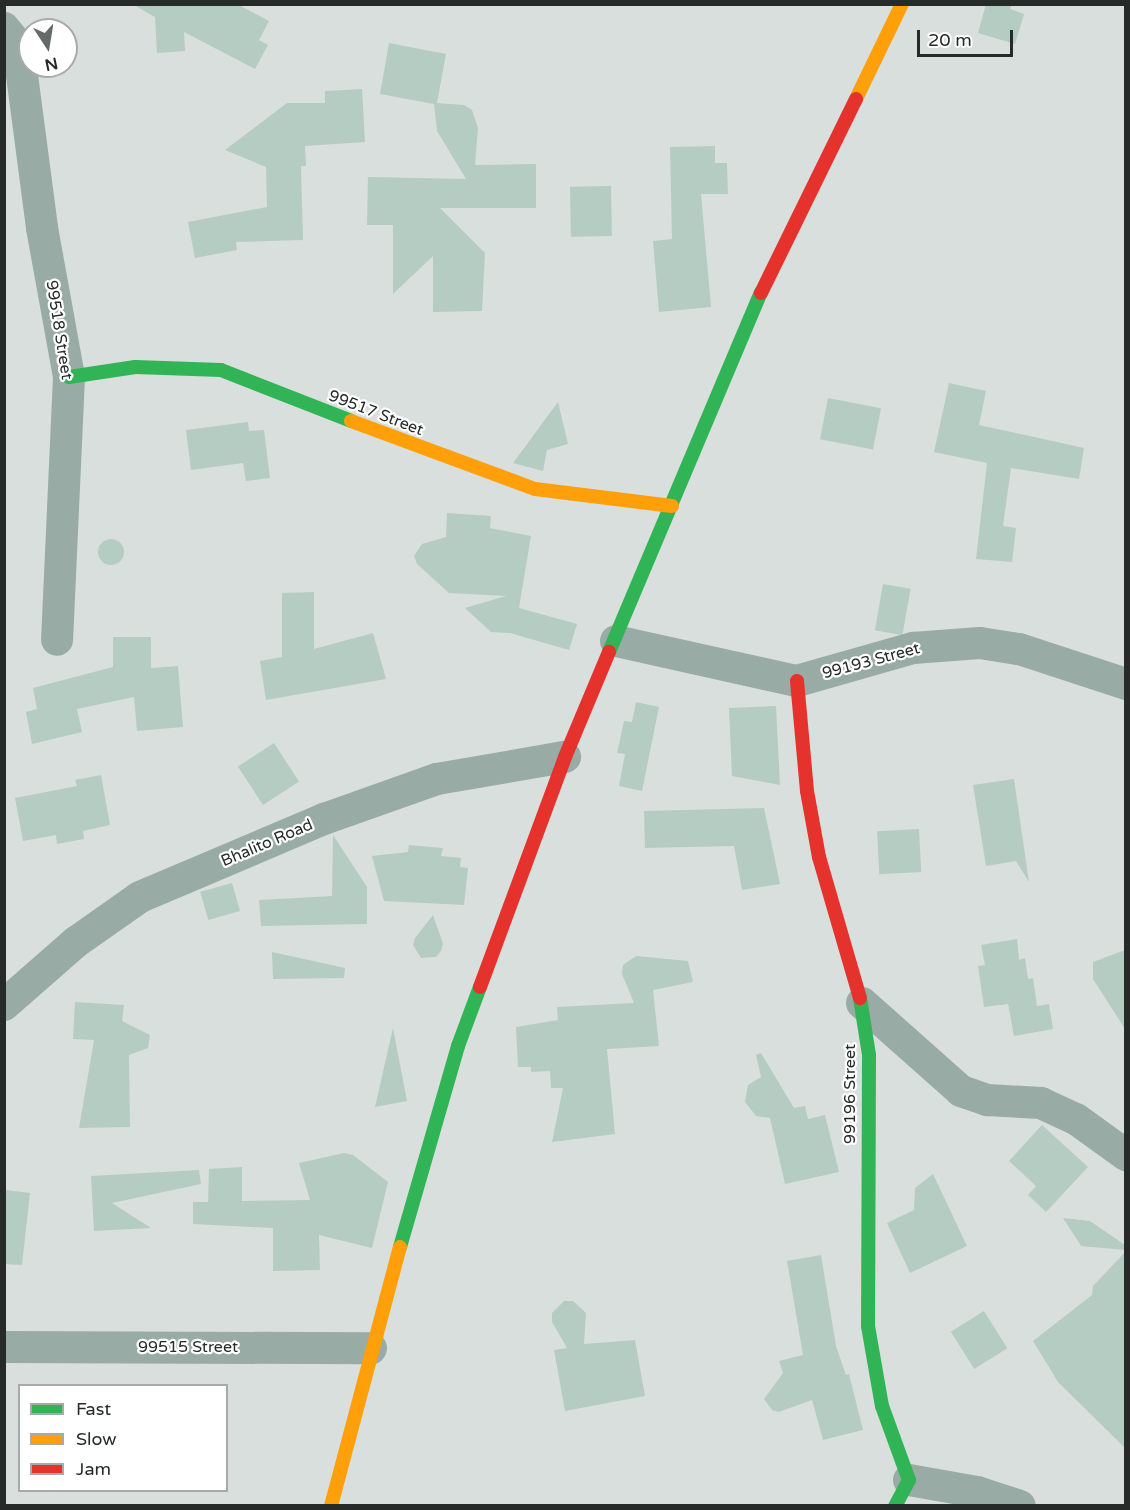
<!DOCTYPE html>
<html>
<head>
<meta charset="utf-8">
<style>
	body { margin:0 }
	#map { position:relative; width:1130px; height:1510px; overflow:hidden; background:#d9dfdc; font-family:"Varela Round",sans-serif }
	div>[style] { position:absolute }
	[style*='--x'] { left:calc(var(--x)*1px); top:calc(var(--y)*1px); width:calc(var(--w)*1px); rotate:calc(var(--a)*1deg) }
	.building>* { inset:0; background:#b5ccc3; transform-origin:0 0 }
	.round { border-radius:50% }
	.street>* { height:32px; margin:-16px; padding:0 16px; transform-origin:16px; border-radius:16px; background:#98aba4 }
	.fast>* { height:14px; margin:-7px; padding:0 7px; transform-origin:7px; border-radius:7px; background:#30b455 }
	.slow>* { height:14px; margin:-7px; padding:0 7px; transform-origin:7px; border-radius:7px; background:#ff9f0a }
	.jam>* { height:14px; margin:-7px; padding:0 7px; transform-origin:7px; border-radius:7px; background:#e5322d }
	span { translate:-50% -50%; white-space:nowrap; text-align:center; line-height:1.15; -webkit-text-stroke:4.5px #fff; paint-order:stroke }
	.street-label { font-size:16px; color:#262b29 }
	.frame { position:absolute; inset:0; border:6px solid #262b29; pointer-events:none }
	.legend { position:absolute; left:18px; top:1384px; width:210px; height:108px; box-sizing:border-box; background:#fff; border:2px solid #a8aaa9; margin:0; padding:8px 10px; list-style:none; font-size:18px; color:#262b29 }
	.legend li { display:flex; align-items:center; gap:12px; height:30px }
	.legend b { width:30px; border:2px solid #a8aaa9 }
	.north { position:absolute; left:18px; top:18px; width:60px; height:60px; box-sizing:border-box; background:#fff; border:2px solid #a8aaa9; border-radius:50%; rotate:168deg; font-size:16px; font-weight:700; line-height:24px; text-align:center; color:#262b29 }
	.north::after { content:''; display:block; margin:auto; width:21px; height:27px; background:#656a68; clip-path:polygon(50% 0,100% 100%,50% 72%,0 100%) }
	.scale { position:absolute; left:917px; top:30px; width:96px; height:27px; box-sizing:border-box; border:3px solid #262b29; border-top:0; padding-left:8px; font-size:18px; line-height:21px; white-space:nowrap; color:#262b29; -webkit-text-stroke:4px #fff; paint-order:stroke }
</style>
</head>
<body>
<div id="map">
	<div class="building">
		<i style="clip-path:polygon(132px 4px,237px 4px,269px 21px,259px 40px,268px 45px,255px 69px,184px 32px,185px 51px,157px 53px,155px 17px)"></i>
		<i style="clip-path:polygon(986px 4px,1012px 4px,1010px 9px,1024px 14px,1015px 44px,978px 33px)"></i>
		<i style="clip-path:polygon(389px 43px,446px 54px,437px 103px,464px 105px,472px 110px,478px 128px,475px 165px,536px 164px,536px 208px,440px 208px,485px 253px,482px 311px,433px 312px,433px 256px,393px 294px,393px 225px,367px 225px,368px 177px,466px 179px,437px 131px,434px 104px,380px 94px)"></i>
		<i style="clip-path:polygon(362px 89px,365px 142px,305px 146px,306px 166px,301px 166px,303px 240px,236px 242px,237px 250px,195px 258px,188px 222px,267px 207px,266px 167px,225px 150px,287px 103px,325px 103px,325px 91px)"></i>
		<i style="clip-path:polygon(715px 146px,715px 163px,727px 163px,728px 194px,701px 194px,711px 307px,659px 312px,653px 241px,672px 239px,670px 147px)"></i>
		<i style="left:611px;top:186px;width:50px;height:41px;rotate:89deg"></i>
		<i style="clip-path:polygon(949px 383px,986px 391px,979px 425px,1084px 448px,1079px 479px,1011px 468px,1003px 526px,1016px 528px,1012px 562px,976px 559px,987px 463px,934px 452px)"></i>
		<i style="left:828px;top:398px;width:54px;height:42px;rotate:11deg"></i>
		<i style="clip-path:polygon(558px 402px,568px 444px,547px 450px,543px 471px,513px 463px)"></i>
		<i style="clip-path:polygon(248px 422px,249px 431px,264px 430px,270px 478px,246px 481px,243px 463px,191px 470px,186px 430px)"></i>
		<i style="clip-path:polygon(447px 513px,491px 516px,490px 528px,531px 536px,519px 608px,577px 624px,569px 650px,510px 633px,491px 632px,465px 608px,506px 596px,449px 593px,417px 564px,414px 556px,422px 544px,446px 537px)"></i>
		<i class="round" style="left:98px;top:539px;width:26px;height:26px"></i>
		<i style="left:883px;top:584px;width:28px;height:47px;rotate:10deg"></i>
		<i style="clip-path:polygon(314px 592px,314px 649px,373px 633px,386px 679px,266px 700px,260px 661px,282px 657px,282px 593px)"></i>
		<i style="clip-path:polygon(113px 637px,151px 637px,151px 668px,178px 666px,183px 727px,137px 731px,134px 697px,77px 709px,82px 732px,32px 744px,26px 712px,37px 709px,33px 688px,113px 667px)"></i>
		<i style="clip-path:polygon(636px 702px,659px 707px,642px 791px,619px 786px,625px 754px,617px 753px,624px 721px,632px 722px)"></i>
		<i style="clip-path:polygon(776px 706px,780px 785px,732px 776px,729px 708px)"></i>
		<i style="left:274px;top:743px;width:46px;height:43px;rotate:57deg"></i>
		<i style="clip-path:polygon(101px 775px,110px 825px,83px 831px,84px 839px,57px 844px,56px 835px,23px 841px,15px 798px,77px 786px,75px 780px)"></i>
		<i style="clip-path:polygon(1014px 779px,1029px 882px,1016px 861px,986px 866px,973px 785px)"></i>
		<i style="clip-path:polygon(764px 808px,780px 884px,742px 890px,734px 846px,645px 848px,644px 811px)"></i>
		<i style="left:919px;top:829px;width:43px;height:42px;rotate:87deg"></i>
		<i style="clip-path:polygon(333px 835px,367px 887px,367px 924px,261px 926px,259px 900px,332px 896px)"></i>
		<i style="clip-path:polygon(409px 845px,443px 848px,441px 856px,461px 858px,460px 867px,468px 868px,464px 905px,384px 901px,372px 856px,408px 852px)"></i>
		<i style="left:232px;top:883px;width:29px;height:33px;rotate:74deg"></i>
		<i style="clip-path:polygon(433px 915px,443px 944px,441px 951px,436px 957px,421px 958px,413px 945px,415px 938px)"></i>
		<i style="clip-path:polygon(1017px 939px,1019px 960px,1025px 958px,1028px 979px,1033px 978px,1037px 1006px,1049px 1004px,1053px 1029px,1014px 1036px,1008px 1004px,984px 1007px,978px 966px,985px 965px,981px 945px)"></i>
		<i style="clip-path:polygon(1125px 950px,1125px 1029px,1093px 979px,1093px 962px)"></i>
		<i style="clip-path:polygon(272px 952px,345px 968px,344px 978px,273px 979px)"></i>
		<i style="clip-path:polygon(636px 956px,688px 961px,693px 982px,653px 990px,659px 1046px,607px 1049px,615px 1134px,552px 1142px,563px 1088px,551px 1088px,550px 1071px,531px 1072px,531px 1067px,518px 1067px,516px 1027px,558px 1020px,557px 1007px,634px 1003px,622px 974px,623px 965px)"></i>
		<i style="clip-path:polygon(75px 1002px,124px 1005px,122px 1021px,150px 1035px,148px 1048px,129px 1055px,130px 1127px,79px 1128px,94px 1040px,73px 1039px)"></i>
		<i style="clip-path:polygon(393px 1028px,407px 1101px,375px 1107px)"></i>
		<i style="clip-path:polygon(761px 1053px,794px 1108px,805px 1106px,808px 1119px,825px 1115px,839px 1172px,785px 1184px,770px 1118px,756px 1116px,745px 1102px,748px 1085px,761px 1077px,756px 1055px)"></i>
		<i style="clip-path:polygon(1042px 1125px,1088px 1167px,1046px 1212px,1028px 1195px,1036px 1186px,1009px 1161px)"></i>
		<i style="clip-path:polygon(344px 1153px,353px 1155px,388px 1182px,372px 1248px,319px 1235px,320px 1270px,273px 1271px,273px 1228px,193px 1224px,193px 1202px,208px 1202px,209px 1169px,242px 1167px,242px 1201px,310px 1200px,299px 1163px)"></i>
		<i style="clip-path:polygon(199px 1170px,201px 1184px,112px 1203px,151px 1228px,94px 1231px,91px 1176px)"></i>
		<i style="clip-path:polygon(933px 1174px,967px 1246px,910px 1273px,887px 1223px,914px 1210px,915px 1188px)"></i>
		<i style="clip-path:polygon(6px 1190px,30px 1193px,22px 1265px,4px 1264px)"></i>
		<i style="clip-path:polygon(1063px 1218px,1090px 1221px,1125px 1245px,1125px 1250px,1081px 1246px)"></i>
		<i style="clip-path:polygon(1125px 1252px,1125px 1448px,1058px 1382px,1033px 1341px,1092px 1295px,1093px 1286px)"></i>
		<i style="clip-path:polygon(821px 1255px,836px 1346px,846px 1375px,849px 1374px,863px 1430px,823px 1440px,812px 1400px,779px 1412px,772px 1410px,764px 1399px,783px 1373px,779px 1361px,803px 1355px,787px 1261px)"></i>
		<i style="clip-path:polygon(564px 1301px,573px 1301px,586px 1313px,584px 1344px,635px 1340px,645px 1396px,565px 1411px,554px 1350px,567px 1348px,552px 1322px,552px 1313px)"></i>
		<i style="left:984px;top:1311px;width:44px;height:39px;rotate:58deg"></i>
	</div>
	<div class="street">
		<i style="--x:4;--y:28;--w:22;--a:51"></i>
		<i style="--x:18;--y:45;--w:185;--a:82.5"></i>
		<i style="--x:42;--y:228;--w:151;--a:79.7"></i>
		<i style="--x:69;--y:377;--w:263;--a:92.6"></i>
		<i style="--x:616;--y:641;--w:185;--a:12.5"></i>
		<i style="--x:797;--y:681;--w:121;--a:-15.9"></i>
		<i style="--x:913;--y:648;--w:67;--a:-4.3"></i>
		<i style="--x:980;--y:643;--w:39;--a:9"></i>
		<i style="--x:1019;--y:649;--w:113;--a:18.1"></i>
		<i style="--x:862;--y:1003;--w:132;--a:41.6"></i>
		<i style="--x:961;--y:1091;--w:28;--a:19"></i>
		<i style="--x:987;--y:1100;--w:54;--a:3.2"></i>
		<i style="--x:1041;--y:1103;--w:38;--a:25"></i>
		<i style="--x:1076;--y:1119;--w:62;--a:35.8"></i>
		<i style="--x:4;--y:1005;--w:96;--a:-41.2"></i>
		<i style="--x:76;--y:942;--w:78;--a:-35.1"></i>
		<i style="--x:140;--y:897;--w:200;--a:-23"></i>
		<i style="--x:324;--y:819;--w:120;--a:-19.5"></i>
		<i style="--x:437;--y:779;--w:130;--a:-9.8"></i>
		<i style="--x:4;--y:1347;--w:367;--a:0.2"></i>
		<i style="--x:909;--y:1480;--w:69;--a:10"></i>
		<i style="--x:977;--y:1492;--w:45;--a:18"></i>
	</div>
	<div class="fast">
		<i style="--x:69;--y:377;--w:67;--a:-8.6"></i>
		<i style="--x:135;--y:367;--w:86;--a:2"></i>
		<i style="--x:221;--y:370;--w:140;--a:21.4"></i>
		<i style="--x:609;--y:652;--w:390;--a:-67.1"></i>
		<i style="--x:860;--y:998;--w:58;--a:81"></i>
		<i style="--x:869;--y:1055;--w:271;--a:90.2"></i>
		<i style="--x:868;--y:1326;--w:81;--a:80.1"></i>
		<i style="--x:882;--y:1406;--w:79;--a:70"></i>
		<i style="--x:909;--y:1480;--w:30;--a:118"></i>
		<i style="--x:400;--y:1247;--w:209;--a:-73.9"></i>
		<i style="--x:458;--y:1046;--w:63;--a:-69.6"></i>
	</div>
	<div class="slow">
		<i style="--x:856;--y:99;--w:106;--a:-64.2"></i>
		<i style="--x:351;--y:421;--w:196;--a:20.3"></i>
		<i style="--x:535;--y:489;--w:138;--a:7.1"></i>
		<i style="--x:331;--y:1506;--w:268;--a:-75.1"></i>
	</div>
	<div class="jam">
		<i style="--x:761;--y:293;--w:216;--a:-63.9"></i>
		<i style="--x:797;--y:681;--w:110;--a:84.8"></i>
		<i style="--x:807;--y:791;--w:67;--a:79.7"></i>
		<i style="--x:819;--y:857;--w:147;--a:73.8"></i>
		<i style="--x:480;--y:987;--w:245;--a:-69.7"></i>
		<i style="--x:565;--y:757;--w:114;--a:-67.3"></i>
	</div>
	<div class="street-label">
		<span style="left:59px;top:330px;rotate:81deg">99518 Street</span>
		<span style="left:376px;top:413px;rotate:21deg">99517 Street</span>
		<span style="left:871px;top:661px;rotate:-15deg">99193 Street</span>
		<span style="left:267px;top:843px;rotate:-23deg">Bhalito Road</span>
		<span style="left:850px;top:1094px;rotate:-90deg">99196 Street</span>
		<span style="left:188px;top:1347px">99515 Street</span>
	</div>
	<div class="frame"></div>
	<ul class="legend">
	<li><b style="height:8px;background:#30b455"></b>Fast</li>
	<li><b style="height:8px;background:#ff9f0a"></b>Slow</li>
	<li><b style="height:8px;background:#e5322d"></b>Jam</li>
	</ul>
	<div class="north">N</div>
	<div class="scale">20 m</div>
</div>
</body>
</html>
